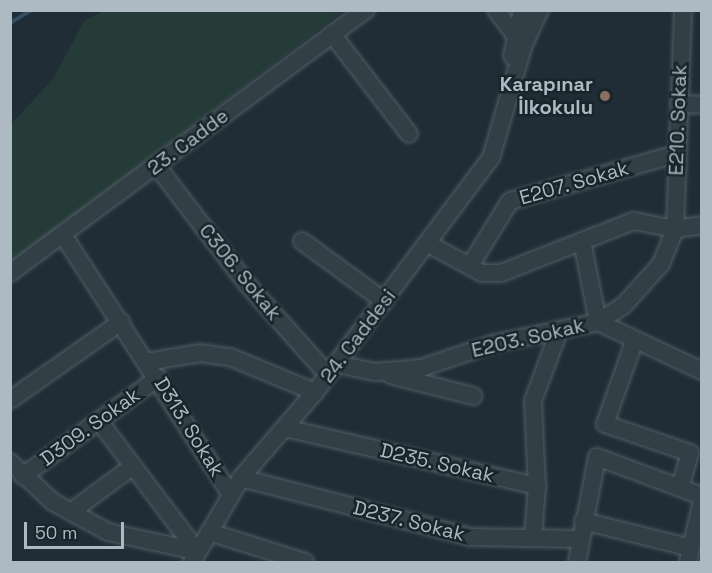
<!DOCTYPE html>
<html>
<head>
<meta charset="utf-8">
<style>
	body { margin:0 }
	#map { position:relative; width:712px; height:573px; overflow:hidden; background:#202d36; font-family:"Space Grotesk",sans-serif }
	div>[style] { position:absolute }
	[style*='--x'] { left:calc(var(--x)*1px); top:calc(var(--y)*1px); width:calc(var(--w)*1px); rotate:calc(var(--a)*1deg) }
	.green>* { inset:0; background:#253b38 }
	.stream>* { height:4px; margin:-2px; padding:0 2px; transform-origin:2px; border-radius:2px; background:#344c5d }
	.roads { filter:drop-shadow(0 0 2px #515d64) drop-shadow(0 0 2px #515d64) }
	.minor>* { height:16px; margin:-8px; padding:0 8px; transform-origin:8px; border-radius:8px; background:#333f47 }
	.dots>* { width:16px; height:16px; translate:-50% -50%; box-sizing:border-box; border:3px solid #19242b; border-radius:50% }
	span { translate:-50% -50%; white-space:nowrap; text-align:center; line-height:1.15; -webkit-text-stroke:5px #19242b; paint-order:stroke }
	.poi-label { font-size:20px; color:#aebac3; font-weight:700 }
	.right { translate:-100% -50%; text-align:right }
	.street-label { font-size:20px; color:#aebac3 }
	.frame { position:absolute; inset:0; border:12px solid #aebac3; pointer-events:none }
	.scale { position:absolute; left:24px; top:522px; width:100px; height:27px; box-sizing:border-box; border:3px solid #aebac3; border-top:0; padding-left:8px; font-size:18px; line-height:21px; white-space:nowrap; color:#aebac3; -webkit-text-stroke:4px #19242b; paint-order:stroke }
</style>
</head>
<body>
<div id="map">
	<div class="green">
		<i style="clip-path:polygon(105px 10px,343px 11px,11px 264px,11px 124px,53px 79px,84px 21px)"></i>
	</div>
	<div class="stream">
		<i style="--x:10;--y:23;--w:26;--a:-31"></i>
	</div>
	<div class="roads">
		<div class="minor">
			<i style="--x:496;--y:10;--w:40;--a:53"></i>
			<i style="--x:332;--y:34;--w:126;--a:52.4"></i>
			<i style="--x:512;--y:56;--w:47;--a:-77.7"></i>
			<i style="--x:679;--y:104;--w:23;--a:2"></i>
			<i style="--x:156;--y:165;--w:150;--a:52.6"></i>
			<i style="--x:247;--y:284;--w:122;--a:48.3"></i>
			<i style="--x:63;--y:235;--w:307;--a:57.1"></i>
			<i style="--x:302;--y:241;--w:102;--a:36.2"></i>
			<i style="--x:582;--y:241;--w:83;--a:78.8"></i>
			<i style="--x:598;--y:322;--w:115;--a:25.2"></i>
			<i style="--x:427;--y:243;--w:63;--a:28.6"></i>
			<i style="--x:482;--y:273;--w:19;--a:0"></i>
			<i style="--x:501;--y:273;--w:143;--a:-21.4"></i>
			<i style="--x:634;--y:221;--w:42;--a:11"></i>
			<i style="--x:675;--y:229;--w:27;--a:-8"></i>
			<i style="--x:470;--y:266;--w:76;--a:-58.4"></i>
			<i style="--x:510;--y:201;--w:173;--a:-15.8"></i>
			<i style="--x:10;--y:273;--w:443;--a:-36.5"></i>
			<i style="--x:634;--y:342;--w:87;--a:109.5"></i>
			<i style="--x:605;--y:424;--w:90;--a:18.8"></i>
			<i style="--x:690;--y:453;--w:36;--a:106"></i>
			<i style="--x:147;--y:362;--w:54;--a:-9.6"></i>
			<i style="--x:200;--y:353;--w:30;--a:8"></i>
			<i style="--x:230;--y:357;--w:92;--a:22.4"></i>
			<i style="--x:337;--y:364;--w:39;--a:12"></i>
			<i style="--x:375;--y:372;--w:46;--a:-5"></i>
			<i style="--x:421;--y:368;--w:75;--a:-18.7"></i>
			<i style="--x:492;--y:344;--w:108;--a:-11.7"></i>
			<i style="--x:598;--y:322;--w:31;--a:-33"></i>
			<i style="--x:624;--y:305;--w:55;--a:-47.9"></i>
			<i style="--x:661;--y:264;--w:38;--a:-68"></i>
			<i style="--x:675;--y:229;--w:219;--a:-87.9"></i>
			<i style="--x:390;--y:375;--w:86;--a:14.2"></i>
			<i style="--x:10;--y:400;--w:136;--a:-35.1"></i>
			<i style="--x:99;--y:421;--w:163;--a:53"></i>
			<i style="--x:285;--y:428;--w:259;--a:13"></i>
			<i style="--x:537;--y:486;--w:52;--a:94.4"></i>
			<i style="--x:10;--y:462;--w:59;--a:42.9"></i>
			<i style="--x:53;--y:502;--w:63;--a:28.6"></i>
			<i style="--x:108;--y:532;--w:91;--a:12.1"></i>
			<i style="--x:23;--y:476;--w:167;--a:-36"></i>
			<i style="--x:241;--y:478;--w:236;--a:14.4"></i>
			<i style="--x:470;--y:537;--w:109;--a:1.1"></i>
			<i style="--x:537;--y:486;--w:85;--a:-92.7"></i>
			<i style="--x:533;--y:401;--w:75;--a:-69.6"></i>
			<i style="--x:71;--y:512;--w:77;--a:-36.6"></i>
			<i style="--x:583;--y:521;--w:111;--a:14"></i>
			<i style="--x:209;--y:532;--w:101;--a:17.4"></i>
			<i style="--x:192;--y:562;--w:97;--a:-59.7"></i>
			<i style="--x:241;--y:478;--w:113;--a:-49.3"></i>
			<i style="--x:315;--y:392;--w:293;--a:-53.1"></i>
			<i style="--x:491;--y:158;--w:119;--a:-73.9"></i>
			<i style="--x:524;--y:44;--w:38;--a:-65"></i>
			<i style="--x:577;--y:562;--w:107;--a:-79.2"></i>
			<i style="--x:597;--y:457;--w:112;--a:20.4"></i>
			<i style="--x:688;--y:562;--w:63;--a:-77.1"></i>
		</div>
	</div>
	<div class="dots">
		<i style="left:605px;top:96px;background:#8d6e63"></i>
	</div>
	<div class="poi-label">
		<span class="right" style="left:593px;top:96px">Karapınar<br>İlkokulu</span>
	</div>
	<div class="street-label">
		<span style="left:678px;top:120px;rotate:-88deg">E210. Sokak</span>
		<span style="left:188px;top:142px;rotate:-37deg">23. Cadde</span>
		<span style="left:574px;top:183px;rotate:-16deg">E207. Sokak</span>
		<span style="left:240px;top:272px;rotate:51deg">C306. Sokak</span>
		<span style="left:358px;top:336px;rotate:-53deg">24. Caddesi</span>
		<span style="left:528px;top:338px;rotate:-13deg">E203. Sokak</span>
		<span style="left:90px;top:427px;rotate:-36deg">D309. Sokak</span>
		<span style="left:189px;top:427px;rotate:58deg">D313. Sokak</span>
		<span style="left:437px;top:463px;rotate:13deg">D235. Sokak</span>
		<span style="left:409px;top:521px;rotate:14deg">D237. Sokak</span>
	</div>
	<div class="frame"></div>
	<div class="scale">50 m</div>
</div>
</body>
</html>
